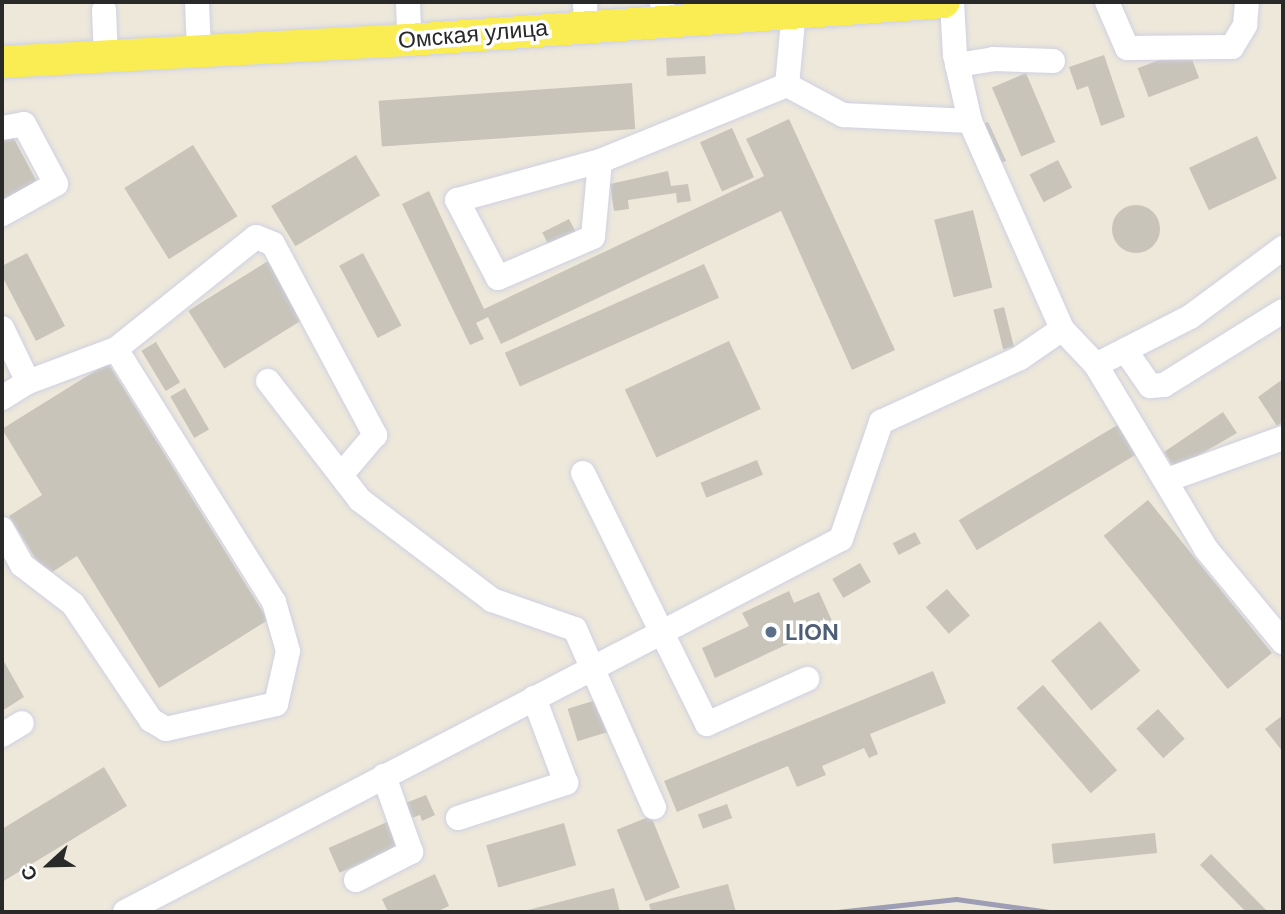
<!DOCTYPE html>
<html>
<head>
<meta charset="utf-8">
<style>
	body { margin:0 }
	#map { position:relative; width:1285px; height:914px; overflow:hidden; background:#ede8da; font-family:"DM Sans",sans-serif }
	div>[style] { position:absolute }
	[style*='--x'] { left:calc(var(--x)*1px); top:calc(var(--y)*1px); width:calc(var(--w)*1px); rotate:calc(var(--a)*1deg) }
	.building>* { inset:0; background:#c8c4ba; transform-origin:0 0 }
	.round { border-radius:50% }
	.roads { filter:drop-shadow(0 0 2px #cfd0e3) drop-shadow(0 0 2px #cfd0e3) }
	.minor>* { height:24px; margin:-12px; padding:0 12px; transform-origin:12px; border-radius:12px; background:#fff }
	.major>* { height:32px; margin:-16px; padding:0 16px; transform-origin:16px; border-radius:16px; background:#f9ed53 }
	.rail>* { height:5px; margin:-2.5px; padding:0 2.5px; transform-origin:2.5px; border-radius:2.5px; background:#9d9db5 }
	.dots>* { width:19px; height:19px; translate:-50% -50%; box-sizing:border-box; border:4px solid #fff; border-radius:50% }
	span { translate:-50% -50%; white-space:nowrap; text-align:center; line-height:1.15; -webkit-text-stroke:7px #fff; paint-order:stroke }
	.street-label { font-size:23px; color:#292929 }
	.service-label { font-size:23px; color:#4e5e75; font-weight:700 }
	.left { translate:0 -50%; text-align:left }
	.frame { position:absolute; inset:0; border:4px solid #292929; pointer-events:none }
	.north { position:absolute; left:14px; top:830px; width:70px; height:70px; -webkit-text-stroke:5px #fff; paint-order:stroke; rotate:248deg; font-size:19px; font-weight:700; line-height:28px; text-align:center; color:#292929 }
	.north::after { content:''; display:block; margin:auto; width:24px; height:32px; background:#292929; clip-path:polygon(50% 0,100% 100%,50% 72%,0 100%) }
</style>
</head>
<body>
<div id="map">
	<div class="building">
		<i style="left:1188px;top:49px;width:31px;height:54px;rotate:69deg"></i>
		<i style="clip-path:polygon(1104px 55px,1125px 117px,1101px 126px,1088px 86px,1077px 90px,1069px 67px)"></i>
		<i style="left:705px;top:56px;width:18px;height:39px;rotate:87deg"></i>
		<i style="left:1026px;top:73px;width:75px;height:37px;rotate:67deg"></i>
		<i style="left:632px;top:83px;width:46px;height:254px;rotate:86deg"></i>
		<i style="clip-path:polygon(789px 119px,895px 350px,852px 370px,781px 211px,501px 344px,488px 317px,476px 323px,484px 339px,470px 345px,402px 204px,429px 191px,484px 309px,764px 176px,746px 139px)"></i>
		<i style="clip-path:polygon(988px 122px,1006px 161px,997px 165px,980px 125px)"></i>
		<i style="left:732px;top:128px;width:54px;height:35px;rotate:66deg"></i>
		<i style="clip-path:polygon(11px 133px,37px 182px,2px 201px,2px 139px)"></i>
		<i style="left:1257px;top:136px;width:47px;height:75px;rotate:65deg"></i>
		<i style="left:193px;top:145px;width:84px;height:81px;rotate:58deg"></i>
		<i style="left:356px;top:155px;width:47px;height:99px;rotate:59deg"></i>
		<i style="left:1058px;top:160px;width:31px;height:32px;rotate:63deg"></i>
		<i style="clip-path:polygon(668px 171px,671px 186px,688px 184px,691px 201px,677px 203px,676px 193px,628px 200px,629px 209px,614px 211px,610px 184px)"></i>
		<i class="round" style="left:1112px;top:205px;width:48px;height:48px"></i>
		<i style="left:973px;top:210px;width:80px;height:40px;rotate:76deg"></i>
		<i style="left:569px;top:219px;width:18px;height:30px;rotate:63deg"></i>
		<i style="clip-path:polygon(27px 253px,65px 326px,36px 341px,2px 276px,2px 266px)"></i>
		<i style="left:363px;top:253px;width:82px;height:27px;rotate:62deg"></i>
		<i style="left:268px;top:261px;width:68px;height:94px;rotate:58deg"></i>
		<i style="left:704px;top:264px;width:37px;height:218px;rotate:66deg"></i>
		<i style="left:1004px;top:307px;width:41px;height:11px;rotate:76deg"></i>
		<i style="left:729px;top:341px;width:75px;height:115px;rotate:65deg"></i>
		<i style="left:156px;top:342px;width:47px;height:17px;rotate:59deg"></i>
		<i style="clip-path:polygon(108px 363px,268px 620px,159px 688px,77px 556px,46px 576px,9px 516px,42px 495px,2px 429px)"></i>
		<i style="clip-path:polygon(1283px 379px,1283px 422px,1277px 426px,1258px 397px)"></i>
		<i style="left:185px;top:388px;width:48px;height:17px;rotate:60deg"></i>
		<i style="clip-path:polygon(1223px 412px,1237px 433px,1175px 469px,1164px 452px)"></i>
		<i style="left:1119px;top:424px;width:35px;height:187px;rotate:59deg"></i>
		<i style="left:757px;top:460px;width:16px;height:61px;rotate:68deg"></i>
		<i style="left:1148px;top:500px;width:197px;height:57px;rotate:51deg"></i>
		<i style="left:915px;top:532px;width:13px;height:25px;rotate:63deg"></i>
		<i style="left:860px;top:563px;width:22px;height:32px;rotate:60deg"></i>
		<i style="left:947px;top:589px;width:35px;height:28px;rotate:49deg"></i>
		<i style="clip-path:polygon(789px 591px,794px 603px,819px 592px,833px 623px,715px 678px,702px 648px,749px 626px,742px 613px)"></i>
		<i style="left:1100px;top:621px;width:64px;height:63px;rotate:51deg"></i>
		<i style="clip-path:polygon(2px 658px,24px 697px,2px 711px)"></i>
		<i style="clip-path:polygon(933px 671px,946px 703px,870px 734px,878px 754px,869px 758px,864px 748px,822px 766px,826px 775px,797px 787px,788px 766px,677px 812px,664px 781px)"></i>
		<i style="left:1043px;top:685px;width:113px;height:35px;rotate:49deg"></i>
		<i style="left:603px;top:698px;width:34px;height:37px;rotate:73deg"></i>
		<i style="left:1158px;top:709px;width:40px;height:29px;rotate:48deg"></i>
		<i style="clip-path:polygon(1283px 715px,1283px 752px,1265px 729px)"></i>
		<i style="clip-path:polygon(104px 767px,127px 806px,2px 882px,2px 829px)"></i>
		<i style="clip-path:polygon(426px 795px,435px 815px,422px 821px,420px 815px,409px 819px,403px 804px)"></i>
		<i style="left:727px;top:804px;width:15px;height:31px;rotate:70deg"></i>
		<i style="left:651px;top:816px;width:77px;height:37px;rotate:68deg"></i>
		<i style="left:387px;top:822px;width:27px;height:64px;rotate:66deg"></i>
		<i style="left:564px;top:823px;width:44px;height:81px;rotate:74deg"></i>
		<i style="left:1155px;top:833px;width:20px;height:104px;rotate:84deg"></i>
		<i style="clip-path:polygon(1211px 854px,1268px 912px,1246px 912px,1200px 865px)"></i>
		<i style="clip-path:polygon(435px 874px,449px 906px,436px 912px,388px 912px,382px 899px)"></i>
		<i style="clip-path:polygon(728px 884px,736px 912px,651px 912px,649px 904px)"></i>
		<i style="clip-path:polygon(614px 888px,620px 912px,524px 912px,524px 911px)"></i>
	</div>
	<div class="roads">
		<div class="minor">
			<i style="--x:197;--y:2;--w:50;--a:87.7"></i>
			<i style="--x:408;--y:2;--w:38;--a:88"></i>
			<i style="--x:585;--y:2;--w:23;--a:88"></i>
			<i style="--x:662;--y:2;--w:18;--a:84"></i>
			<i style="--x:952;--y:2;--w:53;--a:86.8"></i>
			<i style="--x:955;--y:55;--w:68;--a:77.2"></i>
			<i style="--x:970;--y:121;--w:227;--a:66.1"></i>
			<i style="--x:1062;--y:329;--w:50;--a:46.6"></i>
			<i style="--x:1096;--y:365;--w:106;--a:-27.1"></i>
			<i style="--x:1190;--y:317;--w:116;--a:-36.6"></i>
			<i style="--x:1107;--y:2;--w:50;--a:66.5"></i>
			<i style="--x:1127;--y:48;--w:105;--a:-0.5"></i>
			<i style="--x:1232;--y:47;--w:26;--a:-59"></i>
			<i style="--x:1245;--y:25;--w:23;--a:-85"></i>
			<i style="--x:104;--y:10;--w:47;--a:87.6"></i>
			<i style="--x:957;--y:65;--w:36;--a:-9"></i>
			<i style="--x:993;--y:59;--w:60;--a:1.9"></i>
			<i style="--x:787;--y:85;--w:64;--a:28.2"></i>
			<i style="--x:843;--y:115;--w:127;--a:2.7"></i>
			<i style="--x:2;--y:128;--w:22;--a:-10"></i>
			<i style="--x:24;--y:124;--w:68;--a:61.9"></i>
			<i style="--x:56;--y:184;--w:62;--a:150.9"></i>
			<i style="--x:600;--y:161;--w:148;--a:164.7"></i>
			<i style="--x:457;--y:200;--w:88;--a:62.3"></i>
			<i style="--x:498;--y:278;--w:103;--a:-23.3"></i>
			<i style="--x:593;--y:237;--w:76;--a:-84.7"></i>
			<i style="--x:600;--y:161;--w:202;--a:-22.1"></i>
			<i style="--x:787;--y:85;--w:74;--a:-84.6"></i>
			<i style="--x:2;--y:328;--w:60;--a:64.3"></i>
			<i style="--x:1125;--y:350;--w:44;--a:55.2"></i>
			<i style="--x:1150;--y:386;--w:14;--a:-4"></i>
			<i style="--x:1164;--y:385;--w:140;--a:-31.9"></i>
			<i style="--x:1096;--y:365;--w:214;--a:59.1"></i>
			<i style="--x:1206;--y:549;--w:121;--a:50.4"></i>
			<i style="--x:268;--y:381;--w:150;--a:52.3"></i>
			<i style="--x:360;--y:500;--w:166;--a:37.1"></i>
			<i style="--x:492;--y:600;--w:88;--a:19.3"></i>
			<i style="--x:575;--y:629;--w:195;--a:66.1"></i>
			<i style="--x:2;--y:398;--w:31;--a:-32"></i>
			<i style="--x:28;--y:382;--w:94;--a:-20.6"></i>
			<i style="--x:116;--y:349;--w:179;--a:-38.7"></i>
			<i style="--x:256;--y:237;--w:18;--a:22"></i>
			<i style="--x:273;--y:244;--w:217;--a:61.9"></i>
			<i style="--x:375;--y:435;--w:52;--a:130.4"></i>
			<i style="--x:583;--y:473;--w:280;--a:63.7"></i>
			<i style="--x:707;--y:724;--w:110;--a:-24.2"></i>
			<i style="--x:1167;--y:480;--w:123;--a:-19.9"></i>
			<i style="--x:2;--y:529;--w:41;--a:60.9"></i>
			<i style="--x:22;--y:565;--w:64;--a:37.4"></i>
			<i style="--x:73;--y:604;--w:140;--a:56.1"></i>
			<i style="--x:151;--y:720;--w:17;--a:31"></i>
			<i style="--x:166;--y:729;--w:113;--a:-12.8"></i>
			<i style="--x:276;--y:704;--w:54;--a:-77.2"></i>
			<i style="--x:288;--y:651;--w:51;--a:-105.9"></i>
			<i style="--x:274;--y:602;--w:298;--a:-122"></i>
			<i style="--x:2;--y:735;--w:23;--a:-31"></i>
			<i style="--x:458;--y:818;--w:114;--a:-18"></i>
			<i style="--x:566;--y:783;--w:91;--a:-110.6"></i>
			<i style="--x:356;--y:880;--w:62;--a:-27"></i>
			<i style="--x:411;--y:852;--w:81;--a:-109.6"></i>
			<i style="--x:125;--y:912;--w:807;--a:-27.52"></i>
			<i style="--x:841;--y:539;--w:124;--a:-71.1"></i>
			<i style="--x:881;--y:422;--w:153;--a:-24.7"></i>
			<i style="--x:1020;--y:358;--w:51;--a:-34.6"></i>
		</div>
		<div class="major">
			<i style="--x:2;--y:62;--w:408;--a:-3.1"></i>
			<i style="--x:409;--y:40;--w:536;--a:-4.06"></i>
		</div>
	</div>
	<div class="rail">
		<i style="--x:837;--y:912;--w:120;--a:-6.2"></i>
		<i style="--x:956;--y:899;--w:94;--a:8"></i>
	</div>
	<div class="dots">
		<i style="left:771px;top:632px;background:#5c6f8a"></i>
	</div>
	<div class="street-label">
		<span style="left:473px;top:34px;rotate:-5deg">Омская улица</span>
	</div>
	<div class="service-label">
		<span class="left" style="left:785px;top:632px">LION</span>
	</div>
	<div class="frame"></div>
	<div class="north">С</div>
</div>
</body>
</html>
